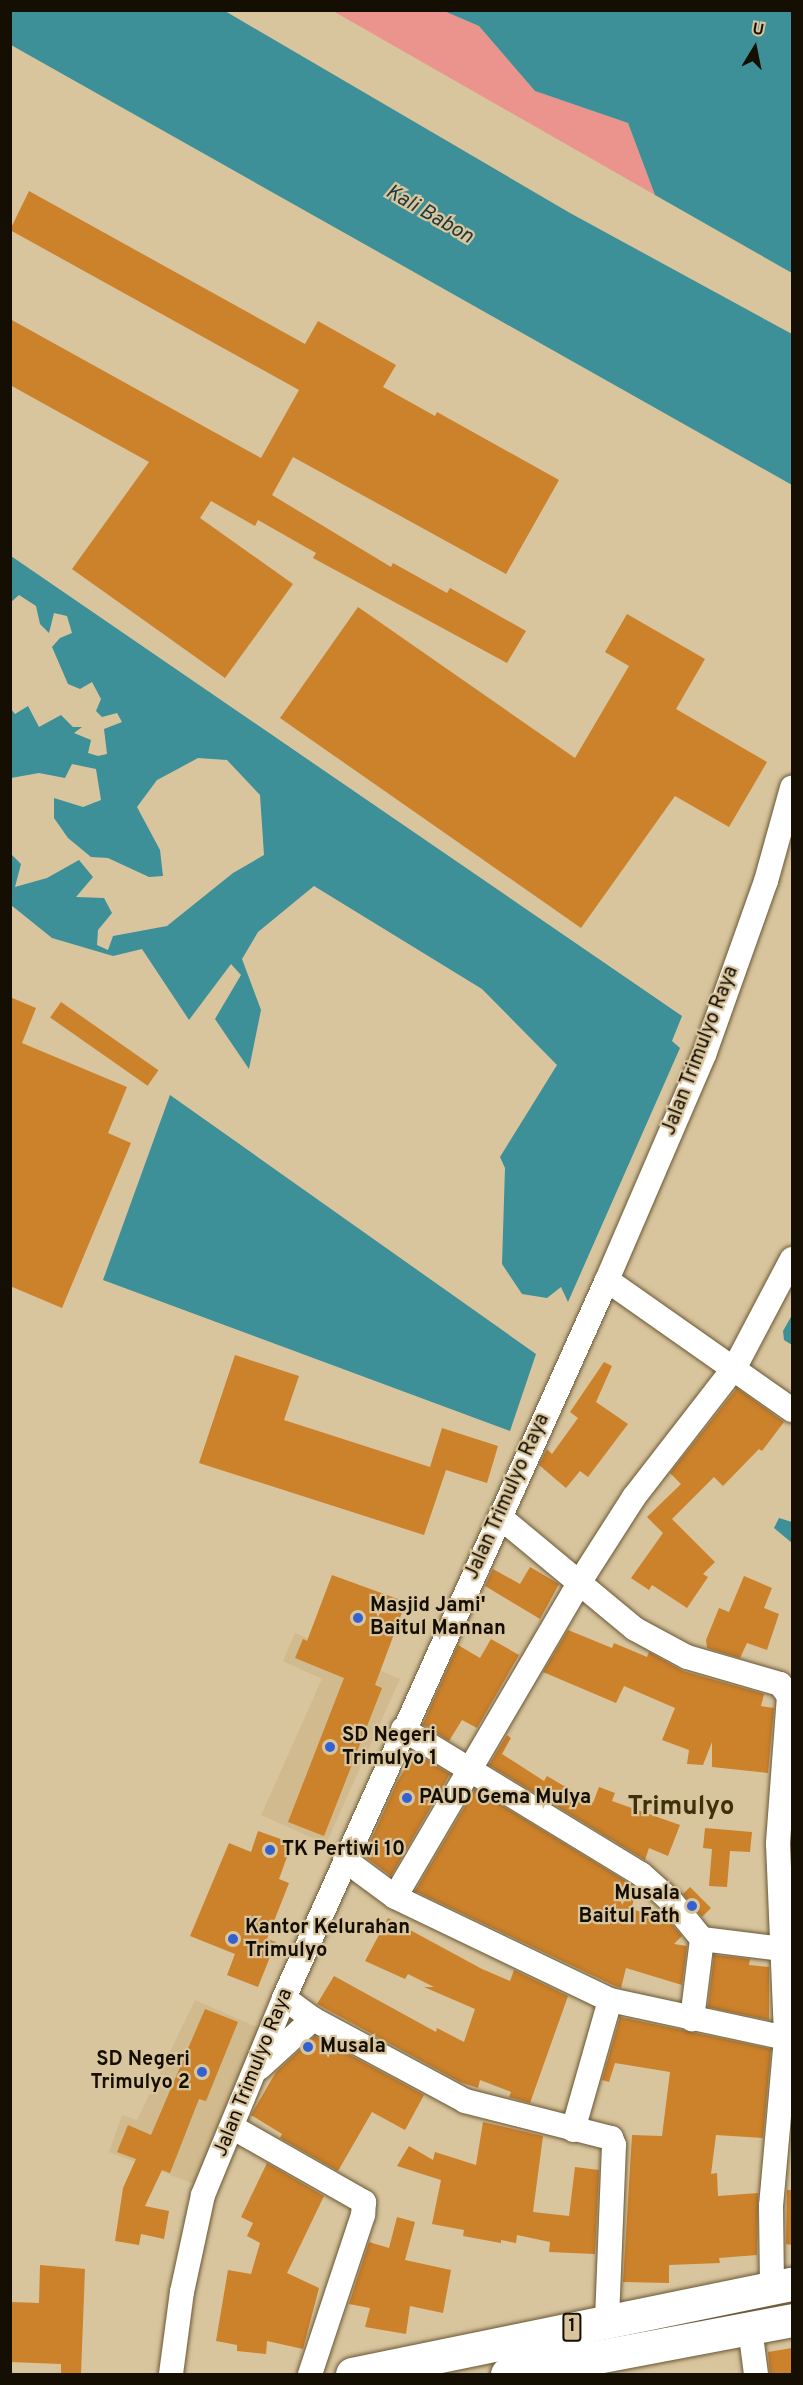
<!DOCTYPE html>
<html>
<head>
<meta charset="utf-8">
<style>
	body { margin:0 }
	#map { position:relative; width:803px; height:2385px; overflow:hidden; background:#d8c59e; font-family:Overpass,sans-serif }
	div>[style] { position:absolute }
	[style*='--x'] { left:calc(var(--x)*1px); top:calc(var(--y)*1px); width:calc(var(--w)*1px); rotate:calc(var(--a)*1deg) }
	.built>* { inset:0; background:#d1ba8d }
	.green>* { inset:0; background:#eb938d }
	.water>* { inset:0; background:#3d8f98 }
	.building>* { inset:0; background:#cc812b; transform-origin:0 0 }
	.roads { filter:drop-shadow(0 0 2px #695734) drop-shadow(0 0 2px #695734) }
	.minor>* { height:24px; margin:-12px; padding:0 12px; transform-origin:12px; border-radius:12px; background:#fff }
	.trunk>* { height:33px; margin:-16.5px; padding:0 16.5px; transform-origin:16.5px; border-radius:16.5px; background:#fff }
	.dots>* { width:16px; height:16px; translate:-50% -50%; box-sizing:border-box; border:3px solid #d8c59e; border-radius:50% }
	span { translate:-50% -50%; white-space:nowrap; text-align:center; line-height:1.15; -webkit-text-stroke:4.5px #d8c59e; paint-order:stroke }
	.shield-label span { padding:2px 4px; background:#d8c59e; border:2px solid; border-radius:4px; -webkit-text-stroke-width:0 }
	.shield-label { font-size:18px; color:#150e02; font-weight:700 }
	.street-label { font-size:20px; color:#150e02 }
	.poi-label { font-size:20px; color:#150e02; font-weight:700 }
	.left { translate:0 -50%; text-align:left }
	.right { translate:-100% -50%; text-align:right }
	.water-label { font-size:21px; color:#1e393b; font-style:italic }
	.district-label { font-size:26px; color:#3f2f0b; font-weight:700 }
	.frame { position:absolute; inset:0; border:12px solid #150e02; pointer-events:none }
	.north { position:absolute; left:725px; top:18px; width:60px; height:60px; -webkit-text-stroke:4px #d8c59e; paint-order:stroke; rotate:10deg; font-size:16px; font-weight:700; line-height:24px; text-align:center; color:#150e02 }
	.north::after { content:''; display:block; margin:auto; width:21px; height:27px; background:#150e02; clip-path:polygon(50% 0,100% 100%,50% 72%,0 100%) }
</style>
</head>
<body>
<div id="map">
	<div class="built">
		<i style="clip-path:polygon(295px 1633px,400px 1679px,326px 1844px,261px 1815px,322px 1679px,283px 1661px)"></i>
		<i style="clip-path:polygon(195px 2000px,259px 2028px,197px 2185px,109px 2152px,122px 2115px,137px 2120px)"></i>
	</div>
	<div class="green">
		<i style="clip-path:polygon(333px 11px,444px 11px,479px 26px,535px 91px,628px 123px,655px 195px)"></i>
	</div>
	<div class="water">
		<i style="clip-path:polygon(11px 10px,225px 11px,570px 213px,792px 334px,792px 485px,11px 45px)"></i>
		<i style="clip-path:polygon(444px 11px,792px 11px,792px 273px,655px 195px,628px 123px,535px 91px,479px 26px)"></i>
		<i style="clip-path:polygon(11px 556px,682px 1016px,672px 1041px,680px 1048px,568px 1302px,561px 1287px,547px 1298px,522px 1294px,502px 1264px,505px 1168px,500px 1157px,557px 1065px,482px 989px,314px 886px,258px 932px,242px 959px,261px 1010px,249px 1069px,215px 1019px,241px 975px,231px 964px,189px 1020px,142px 949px,113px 956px,52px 938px,11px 905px,11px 854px,21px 864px,15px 887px,47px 878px,79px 860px,93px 877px,76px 897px,104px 898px,112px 913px,98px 930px,97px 945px,108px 950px,113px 936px,167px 926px,233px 873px,264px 855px,260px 795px,227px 760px,198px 758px,174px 771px,157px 780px,137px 807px,160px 850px,163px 876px,149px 877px,108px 858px,91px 857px,68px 838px,54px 818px,54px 798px,83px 807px,101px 800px,96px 769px,72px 764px,65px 778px,39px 773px,11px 778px,11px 709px,15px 714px,28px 706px,39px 727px,61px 715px,73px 727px,82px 727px,74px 733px,91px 740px,88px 753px,98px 756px,107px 754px,104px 729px,122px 722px,117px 713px,102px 717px,96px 711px,101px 699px,92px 682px,80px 689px,68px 684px,52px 647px,60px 638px,72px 633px,67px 616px,54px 613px,49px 633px,40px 624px,36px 606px,19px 595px,11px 602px)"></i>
		<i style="clip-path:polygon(170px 1095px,536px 1354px,510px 1431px,103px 1280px)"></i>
		<i style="clip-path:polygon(792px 1315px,792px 1345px,784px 1340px,783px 1331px)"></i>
		<i style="clip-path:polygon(779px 1518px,792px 1522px,792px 1543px,774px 1528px)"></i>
	</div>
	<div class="building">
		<i style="clip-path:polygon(29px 191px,305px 344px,318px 321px,396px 365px,383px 387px,435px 416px,437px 412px,559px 480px,506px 574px,293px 457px,272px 495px,391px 567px,393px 563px,447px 593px,450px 588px,526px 631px,507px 663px,313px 558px,316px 553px,258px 520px,255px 526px,211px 501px,200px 518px,293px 584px,225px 678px,72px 569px,149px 462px,10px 385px,10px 319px,261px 458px,299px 390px,10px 230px)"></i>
		<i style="clip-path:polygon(358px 607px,575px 758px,629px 666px,605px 652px,627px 614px,705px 659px,676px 709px,767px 762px,729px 827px,675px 796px,581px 928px,280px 718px)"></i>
		<i style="clip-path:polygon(10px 997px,36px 1008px,22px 1043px,127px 1087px,108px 1133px,131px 1143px,62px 1308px,10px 1286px)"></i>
		<i style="left:61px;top:1002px;width:119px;height:19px;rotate:35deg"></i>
		<i style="clip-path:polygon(235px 1355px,299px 1376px,284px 1420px,430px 1467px,442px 1428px,498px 1446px,487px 1483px,446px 1470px,424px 1535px,199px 1463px)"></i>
		<i style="clip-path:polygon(604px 1362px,612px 1366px,596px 1402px,628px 1424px,588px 1477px,580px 1471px,566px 1488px,539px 1465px,547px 1449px,552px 1454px,578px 1418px,570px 1412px)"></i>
		<i style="clip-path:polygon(737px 1388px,784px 1422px,762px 1451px,759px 1449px,723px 1486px,714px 1477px,672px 1519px,715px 1562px,703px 1574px,708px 1577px,687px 1608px,652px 1585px,649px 1590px,631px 1578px,663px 1533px,647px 1517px,681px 1484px,670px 1473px)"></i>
		<i style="clip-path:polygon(530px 1567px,559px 1584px,540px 1619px,485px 1586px,493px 1569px,520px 1584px)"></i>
		<i style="clip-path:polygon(332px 1575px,406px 1602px,375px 1685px,382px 1688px,324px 1836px,288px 1822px,344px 1678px,295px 1658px,303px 1639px,307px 1641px)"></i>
		<i style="clip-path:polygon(744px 1576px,772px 1588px,764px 1608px,779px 1614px,767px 1650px,747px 1643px,740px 1658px,707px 1648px,706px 1640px,719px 1608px,729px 1612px)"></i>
		<i style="clip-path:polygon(568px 1630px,612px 1648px,614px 1643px,647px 1657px,649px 1652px,683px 1671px,764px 1694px,761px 1706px,774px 1708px,768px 1773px,712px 1767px,712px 1742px,703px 1765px,687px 1764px,689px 1750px,662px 1740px,675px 1708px,624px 1686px,616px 1703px,543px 1672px)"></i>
		<i style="clip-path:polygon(491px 1639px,519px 1655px,477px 1728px,462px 1720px,449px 1741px,423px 1724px,458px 1645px,480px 1658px)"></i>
		<i style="clip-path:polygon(507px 1735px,511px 1738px,502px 1754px,544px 1781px,547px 1776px,593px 1803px,599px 1787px,615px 1793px,612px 1801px,680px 1825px,668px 1856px,649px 1848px,645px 1860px,489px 1765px)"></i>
		<i style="clip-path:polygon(415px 1753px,450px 1774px,391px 1876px,364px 1856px,397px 1782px)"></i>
		<i style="clip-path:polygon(475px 1789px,632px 1885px,637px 1890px,631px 1909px,659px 1917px,663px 1914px,682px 1936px,674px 1944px,687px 1946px,682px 1985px,626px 1968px,621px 1988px,615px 1986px,415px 1891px)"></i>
		<i style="clip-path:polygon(705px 1828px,752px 1832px,750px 1852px,730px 1851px,727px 1887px,709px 1886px,712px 1849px,703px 1848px)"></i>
		<i style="clip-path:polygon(258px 1831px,292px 1843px,279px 1879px,289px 1883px,267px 1939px,276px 1942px,258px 1987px,227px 1975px,235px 1954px,190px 1936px,229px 1843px,251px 1852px)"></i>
		<i style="clip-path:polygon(690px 1887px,711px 1908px,702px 1917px,683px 1894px)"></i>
		<i style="clip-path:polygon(388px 1918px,482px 1969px,510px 1981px,514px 1970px,568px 1996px,530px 2103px,509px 2097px,511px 2092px,480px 2080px,478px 2088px,460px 2082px,317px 2004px,334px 1976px,436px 2032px,437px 2028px,464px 2042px,475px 2009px,424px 1987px,434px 1987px,408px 1974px,405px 1979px,365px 1961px)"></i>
		<i style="clip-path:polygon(714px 1955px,750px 1959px,749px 1965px,769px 1967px,769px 2020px,708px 2007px)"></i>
		<i style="clip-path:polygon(205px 2009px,238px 2022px,206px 2101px,199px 2099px,170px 2173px,162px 2170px,145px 2206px,169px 2211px,164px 2239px,141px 2234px,139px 2245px,115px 2241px,123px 2188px,136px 2159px,117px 2152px,128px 2125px,151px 2135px)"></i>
		<i style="clip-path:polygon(620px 2017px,771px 2049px,763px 2138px,716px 2135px,711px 2174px,717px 2173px,718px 2196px,758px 2193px,757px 2255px,719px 2258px,720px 2263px,669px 2265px,669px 2283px,623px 2282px,632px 2135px,662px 2136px,670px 2072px,615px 2063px,609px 2082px,602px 2080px)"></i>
		<i style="clip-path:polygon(315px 2036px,424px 2095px,405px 2130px,372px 2112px,338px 2171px,280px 2138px,282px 2134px,251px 2115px,276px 2072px)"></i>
		<i style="clip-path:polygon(483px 2122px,543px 2136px,533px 2212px,569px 2216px,575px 2167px,599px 2170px,595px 2254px,549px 2252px,550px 2242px,517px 2235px,516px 2243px,501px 2240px,501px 2243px,463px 2236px,464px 2230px,432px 2224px,441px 2180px,397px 2166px,409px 2146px,433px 2160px,435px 2152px,476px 2165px)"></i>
		<i style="clip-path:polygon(267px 2163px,324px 2196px,287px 2273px,319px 2288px,303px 2349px,267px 2341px,266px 2354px,237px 2351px,237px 2345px,216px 2341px,228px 2270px,251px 2274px,260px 2243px,247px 2236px,253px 2223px,241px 2217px)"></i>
		<i style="clip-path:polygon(787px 2190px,792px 2190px,792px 2245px,786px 2244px)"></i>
		<i style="clip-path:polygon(397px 2217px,415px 2222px,405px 2260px,451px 2270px,443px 2313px,410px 2306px,406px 2334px,365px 2327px,370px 2308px,349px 2304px,369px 2242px,389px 2248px)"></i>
		<i style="clip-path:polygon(40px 2265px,85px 2269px,81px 2374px,61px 2374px,61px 2364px,10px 2362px,10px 2302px,39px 2303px)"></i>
		<i style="clip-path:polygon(792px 2348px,792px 2374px,770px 2374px,768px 2352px)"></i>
	</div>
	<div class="roads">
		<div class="minor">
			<i style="--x:607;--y:1280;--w:226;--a:35.1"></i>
			<i style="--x:500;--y:1517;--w:175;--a:39.7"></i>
			<i style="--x:635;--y:1629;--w:59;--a:28.3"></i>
			<i style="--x:687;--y:1657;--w:97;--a:16.2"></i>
			<i style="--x:780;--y:1684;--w:15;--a:53"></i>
			<i style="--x:789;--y:1696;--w:148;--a:94.3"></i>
			<i style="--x:778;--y:1844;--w:194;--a:87.6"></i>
			<i style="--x:786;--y:2038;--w:169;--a:95.1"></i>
			<i style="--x:771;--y:2206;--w:82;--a:89.3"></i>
			<i style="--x:403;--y:1729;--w:279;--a:31.4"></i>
			<i style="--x:641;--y:1874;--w:40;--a:42"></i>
			<i style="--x:671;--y:1901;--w:49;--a:50.8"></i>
			<i style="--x:702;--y:1939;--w:81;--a:97.1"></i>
			<i style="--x:345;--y:1860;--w:62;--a:36.5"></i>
			<i style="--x:395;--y:1897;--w:364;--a:-59.6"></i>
			<i style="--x:579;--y:1583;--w:102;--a:-57.4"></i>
			<i style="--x:634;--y:1497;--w:165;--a:-52.2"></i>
			<i style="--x:735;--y:1367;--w:122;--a:-62.2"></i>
			<i style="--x:395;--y:1897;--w:238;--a:25.6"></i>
			<i style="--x:610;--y:2000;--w:180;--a:12.2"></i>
			<i style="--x:702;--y:1939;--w:81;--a:7.1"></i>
			<i style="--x:284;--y:1998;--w:36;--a:36"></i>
			<i style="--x:313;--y:2019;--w:173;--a:28.3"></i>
			<i style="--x:465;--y:2101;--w:151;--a:14.2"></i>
			<i style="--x:611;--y:2138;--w:8;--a:67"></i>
			<i style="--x:614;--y:2145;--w:175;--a:92.3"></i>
			<i style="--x:259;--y:2068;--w:73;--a:-42.2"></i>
			<i style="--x:232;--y:2127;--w:152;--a:29.6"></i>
			<i style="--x:364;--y:2202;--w:13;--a:94"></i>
			<i style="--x:363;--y:2215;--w:168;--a:108.4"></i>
			<i style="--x:573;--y:2130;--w:135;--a:-74.1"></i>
			<i style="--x:750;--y:2328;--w:46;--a:82.6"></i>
			<i style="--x:171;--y:2374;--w:83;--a:-82.4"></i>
			<i style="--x:182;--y:2292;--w:99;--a:-77.8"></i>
			<i style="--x:203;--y:2195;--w:213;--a:-67.6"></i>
			<i style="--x:284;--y:1998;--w:787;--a:-65.78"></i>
			<i style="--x:607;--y:1280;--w:245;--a:-66.7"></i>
			<i style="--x:704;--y:1055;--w:185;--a:-70.4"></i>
			<i style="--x:766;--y:881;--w:97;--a:-74.4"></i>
		</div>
		<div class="trunk">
			<i style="--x:352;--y:2374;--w:449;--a:-11.6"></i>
			<i style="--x:507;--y:2374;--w:290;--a:-10.7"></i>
		</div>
	</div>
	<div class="dots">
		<i style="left:358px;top:1618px;background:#3461d1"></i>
		<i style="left:330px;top:1747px;background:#3461d1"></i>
		<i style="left:407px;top:1798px;background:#3461d1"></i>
		<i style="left:270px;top:1850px;background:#3461d1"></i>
		<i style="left:692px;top:1906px;background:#3461d1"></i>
		<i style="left:233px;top:1939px;background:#3461d1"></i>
		<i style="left:308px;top:2047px;background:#3461d1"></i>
		<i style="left:202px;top:2072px;background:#3461d1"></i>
	</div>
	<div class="shield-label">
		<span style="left:572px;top:2327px">1</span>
	</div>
	<div class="street-label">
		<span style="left:701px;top:1051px;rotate:-69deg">Jalan Trimulyo Raya</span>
		<span style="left:508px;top:1497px;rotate:-66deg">Jalan Trimulyo Raya</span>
		<span style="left:254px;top:2073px;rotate:-68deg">Jalan Trimulyo Raya</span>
	</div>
	<div class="poi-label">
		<span class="left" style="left:370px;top:1618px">Masjid Jami'<br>Baitul Mannan</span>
		<span class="left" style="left:342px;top:1748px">SD Negeri<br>Trimulyo 1</span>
		<span class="left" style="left:419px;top:1798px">PAUD Gema Mulya</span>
		<span class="left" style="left:282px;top:1850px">TK Pertiwi 10</span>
		<span class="right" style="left:680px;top:1906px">Musala<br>Baitul Fath</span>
		<span class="left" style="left:245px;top:1940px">Kantor Kelurahan<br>Trimulyo</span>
		<span class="left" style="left:320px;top:2047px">Musala</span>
		<span class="right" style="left:190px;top:2072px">SD Negeri<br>Trimulyo 2</span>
	</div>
	<div class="water-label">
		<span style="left:429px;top:215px;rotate:30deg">Kali Babon</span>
	</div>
	<div class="district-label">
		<span style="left:681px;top:1808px">Trimulyo</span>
	</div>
	<div class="frame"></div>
	<div class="north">U</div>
</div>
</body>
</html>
